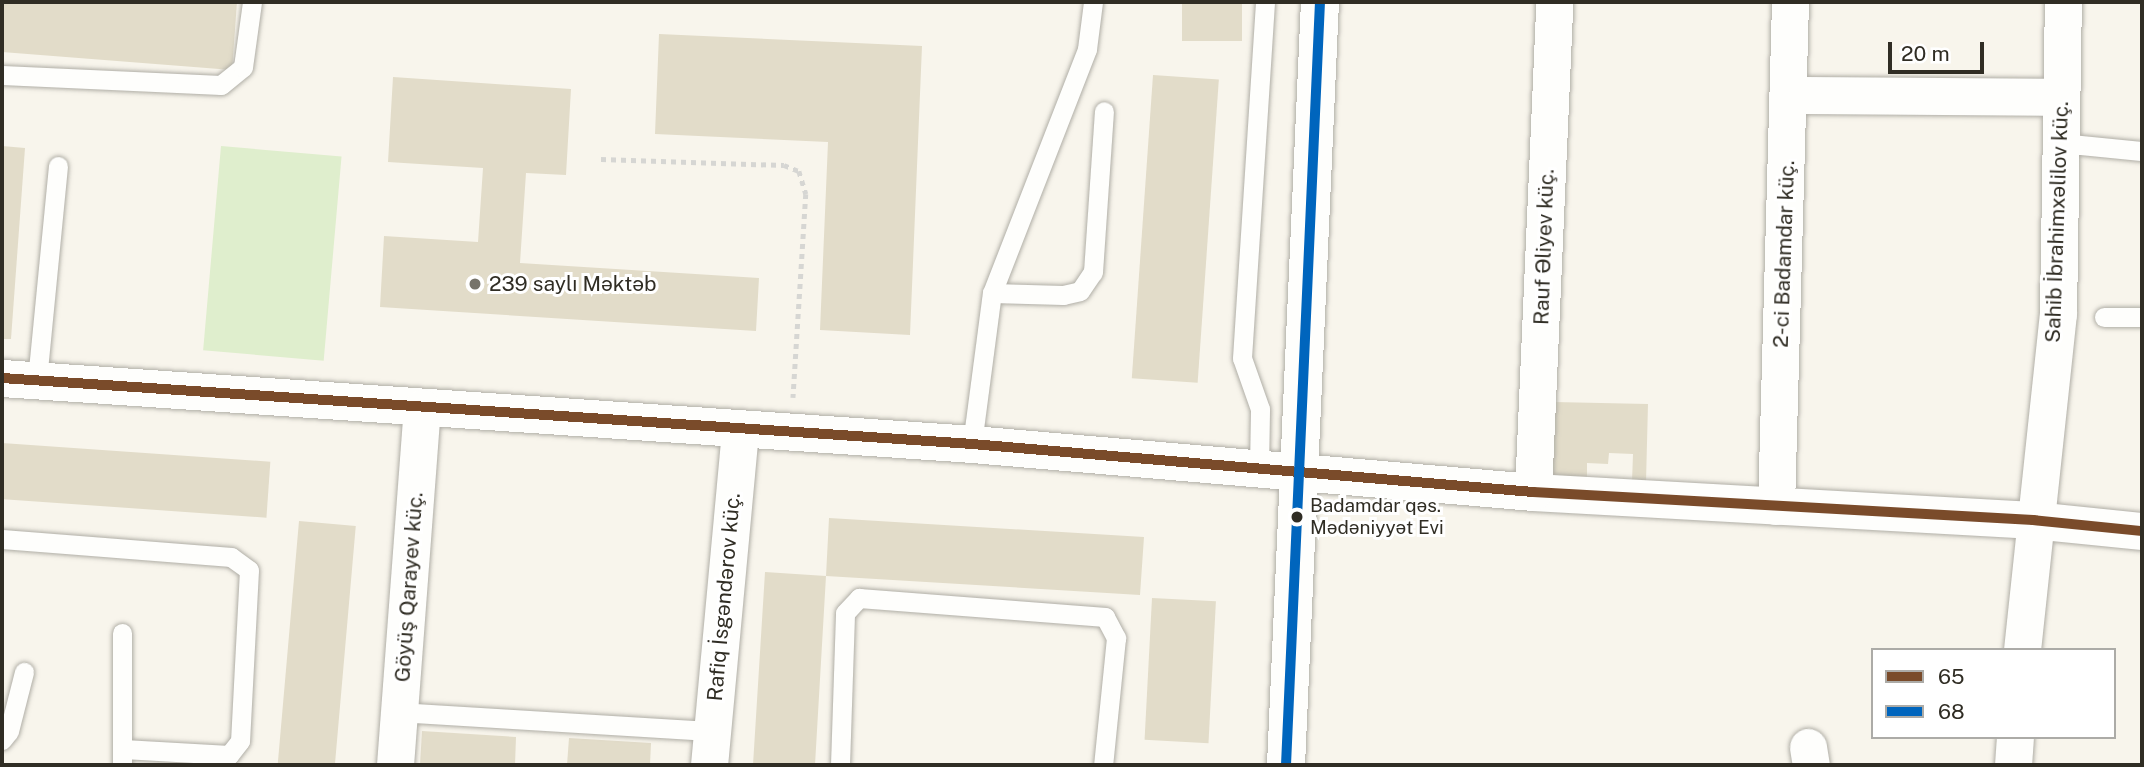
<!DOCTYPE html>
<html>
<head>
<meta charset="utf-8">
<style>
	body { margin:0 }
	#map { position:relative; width:2144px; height:767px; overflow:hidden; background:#f8f5ec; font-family:"Public Sans",sans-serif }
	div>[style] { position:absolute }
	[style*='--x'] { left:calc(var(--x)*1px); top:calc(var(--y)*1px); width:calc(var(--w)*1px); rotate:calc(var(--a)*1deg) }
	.green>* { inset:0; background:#dfeecd; transform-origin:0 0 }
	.building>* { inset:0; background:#e2dcc9; transform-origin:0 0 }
	.path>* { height:4.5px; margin-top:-2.25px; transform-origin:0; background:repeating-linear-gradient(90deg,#d6d6d3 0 5px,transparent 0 10px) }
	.roads { filter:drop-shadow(0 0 2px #b0aea6) drop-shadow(0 0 2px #b0aea6) }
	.lane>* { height:19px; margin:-9.5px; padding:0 9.5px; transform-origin:9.5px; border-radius:9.5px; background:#fefefc }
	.street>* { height:37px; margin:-18.5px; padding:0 18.5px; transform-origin:18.5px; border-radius:18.5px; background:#fefefc }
	.secondary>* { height:38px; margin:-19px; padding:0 19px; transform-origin:19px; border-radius:19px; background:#fefefc }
	.bus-1>* { height:10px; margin:-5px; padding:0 5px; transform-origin:5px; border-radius:5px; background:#7a4b2a }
	.bus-2>* { height:10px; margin:-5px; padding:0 5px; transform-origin:5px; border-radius:5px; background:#0065bd }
	.dots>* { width:19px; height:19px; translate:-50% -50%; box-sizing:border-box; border:4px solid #fff; border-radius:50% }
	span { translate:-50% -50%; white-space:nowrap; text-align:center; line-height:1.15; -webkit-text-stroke:6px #fff; paint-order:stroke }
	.bus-label { font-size:19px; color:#302d24 }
	.left { translate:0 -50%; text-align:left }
	.street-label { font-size:21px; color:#302d24 }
	.poi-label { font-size:21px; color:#302d24 }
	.frame { position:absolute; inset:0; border:4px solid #302d24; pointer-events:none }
	.legend { position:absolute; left:1871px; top:648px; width:245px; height:91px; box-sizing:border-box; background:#fff; border:2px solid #acaba7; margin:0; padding:9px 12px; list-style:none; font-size:21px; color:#302d24 }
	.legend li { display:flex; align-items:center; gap:14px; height:35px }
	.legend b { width:35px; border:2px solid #acaba7 }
	.scale { position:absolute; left:1888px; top:42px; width:96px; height:32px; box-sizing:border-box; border:4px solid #302d24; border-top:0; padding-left:9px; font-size:21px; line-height:24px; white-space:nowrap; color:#302d24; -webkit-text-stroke:5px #fff; paint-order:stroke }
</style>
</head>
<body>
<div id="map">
	<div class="green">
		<i style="left:221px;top:146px;width:121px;height:205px;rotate:5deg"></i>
	</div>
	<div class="building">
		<i style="clip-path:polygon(2px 2px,237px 2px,232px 70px,2px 52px)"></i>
		<i style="left:1182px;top:2px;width:60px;height:39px"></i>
		<i style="clip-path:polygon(659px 34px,922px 46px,910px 335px,820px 330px,828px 142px,655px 134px)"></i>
		<i style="left:1153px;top:75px;width:66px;height:304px;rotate:4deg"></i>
		<i style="clip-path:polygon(393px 77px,571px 89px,566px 175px,526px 173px,520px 263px,759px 278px,756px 331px,380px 307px,384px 236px,478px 242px,483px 168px,388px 162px)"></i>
		<i style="clip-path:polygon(2px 146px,25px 148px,11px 339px,2px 339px)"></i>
		<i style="clip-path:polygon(1554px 402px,1648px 404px,1646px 482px,1632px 482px,1633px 454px,1609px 453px,1608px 464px,1587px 463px,1587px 483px,1552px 482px)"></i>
		<i style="left:2px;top:443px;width:269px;height:56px;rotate:4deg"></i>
		<i style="clip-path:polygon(829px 518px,1144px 537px,1140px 595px,826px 576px,815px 765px,753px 765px,765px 572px,826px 576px)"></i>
		<i style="left:299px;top:521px;width:57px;height:245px;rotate:5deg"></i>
		<i style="left:1152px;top:598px;width:64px;height:142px;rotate:3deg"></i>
		<i style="clip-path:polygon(422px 731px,516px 737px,515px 765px,420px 765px)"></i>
		<i style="clip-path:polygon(569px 738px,651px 743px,650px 765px,567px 765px)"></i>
	</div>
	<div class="path">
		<i style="--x:601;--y:159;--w:183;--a:1.9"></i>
		<i style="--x:784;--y:165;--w:16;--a:22"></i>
		<i style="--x:799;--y:171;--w:24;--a:73"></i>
		<i style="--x:806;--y:194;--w:204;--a:93.6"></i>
	</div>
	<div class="roads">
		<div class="lane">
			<i style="--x:2;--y:75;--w:219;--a:2.6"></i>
			<i style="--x:221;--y:85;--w:28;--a:-39"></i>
			<i style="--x:243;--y:67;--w:66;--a:-82.1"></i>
			<i style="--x:2060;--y:143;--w:82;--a:5.6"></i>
			<i style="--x:992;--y:293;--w:71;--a:1.6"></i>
			<i style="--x:1063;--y:295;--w:17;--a:-13"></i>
			<i style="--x:1080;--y:291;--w:23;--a:-56"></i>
			<i style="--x:1093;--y:272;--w:161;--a:-86.1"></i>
			<i style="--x:2104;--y:317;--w:38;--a:0"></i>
			<i style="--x:37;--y:380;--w:215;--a:-84.4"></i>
			<i style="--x:972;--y:444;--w:152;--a:-82.5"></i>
			<i style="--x:992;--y:293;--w:262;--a:-68.7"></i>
			<i style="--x:1087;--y:49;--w:47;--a:-82.7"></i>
			<i style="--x:1259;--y:468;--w:59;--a:-89"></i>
			<i style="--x:1260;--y:409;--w:54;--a:-109.4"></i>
			<i style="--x:1242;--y:358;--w:357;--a:-86.3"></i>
			<i style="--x:2;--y:539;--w:230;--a:4.5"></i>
			<i style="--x:231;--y:557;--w:22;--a:36"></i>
			<i style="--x:249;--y:570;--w:171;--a:93"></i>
			<i style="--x:240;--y:741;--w:18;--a:128"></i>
			<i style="--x:229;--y:755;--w:106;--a:-176.8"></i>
			<i style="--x:122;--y:633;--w:132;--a:90"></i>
			<i style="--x:399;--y:712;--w:314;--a:3.5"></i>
			<i style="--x:2;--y:740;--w:11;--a:-52"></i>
			<i style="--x:9;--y:731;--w:61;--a:-75.7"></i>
			<i style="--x:840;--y:765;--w:152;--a:-88.1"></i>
			<i style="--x:845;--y:613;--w:21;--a:-47"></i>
			<i style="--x:859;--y:598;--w:247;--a:4.4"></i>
			<i style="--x:1105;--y:617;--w:24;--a:62"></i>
			<i style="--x:1116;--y:638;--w:128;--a:95.8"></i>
		</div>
		<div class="street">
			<i style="--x:1789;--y:95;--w:272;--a:0.4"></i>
			<i style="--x:2;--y:378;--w:972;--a:3.89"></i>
			<i style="--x:972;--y:444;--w:563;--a:4.89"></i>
			<i style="--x:1533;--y:492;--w:501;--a:3.21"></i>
			<i style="--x:2033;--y:520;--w:110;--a:5.8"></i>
			<i style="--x:1533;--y:492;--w:490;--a:-87.5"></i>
			<i style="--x:1776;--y:506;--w:504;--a:-88.41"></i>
			<i style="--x:2022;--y:650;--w:338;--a:-83.9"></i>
			<i style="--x:2058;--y:314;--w:312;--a:-89.1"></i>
			<i style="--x:1808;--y:747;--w:18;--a:81"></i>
			<i style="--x:395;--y:765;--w:358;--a:-85.7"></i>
			<i style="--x:709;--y:765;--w:337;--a:-84.7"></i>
			<i style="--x:2013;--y:765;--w:28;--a:-86"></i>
		</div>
		<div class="secondary">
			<i style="--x:1286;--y:765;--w:764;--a:-87.45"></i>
		</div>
	</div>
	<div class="bus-1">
		<i style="--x:2;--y:378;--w:972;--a:3.89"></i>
		<i style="--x:972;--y:444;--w:563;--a:4.89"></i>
		<i style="--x:1533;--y:492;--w:501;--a:3.21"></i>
		<i style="--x:2033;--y:520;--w:110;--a:5.8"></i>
	</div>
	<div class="bus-2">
		<i style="--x:1286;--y:765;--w:764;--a:-87.45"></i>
	</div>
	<div class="dots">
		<i style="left:475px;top:284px;background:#76736a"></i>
		<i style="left:1297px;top:517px;background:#302d24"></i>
	</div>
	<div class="bus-label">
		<span class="left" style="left:1310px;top:517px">Badamdar qəs.<br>Mədəniyyət Evi</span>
	</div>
	<div class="street-label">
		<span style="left:2057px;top:222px;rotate:-88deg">Sahib İbrahimxəlilov küç.</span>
		<span style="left:1544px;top:247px;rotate:-88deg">Rauf Əliyev küç.</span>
		<span style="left:1784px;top:254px;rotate:-88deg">2-ci Badamdar küç.</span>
		<span style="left:409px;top:587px;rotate:-86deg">Göyüş Qarayev küç.</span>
		<span style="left:724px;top:597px;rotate:-85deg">Rafiq İsgəndərov küç.</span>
	</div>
	<div class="poi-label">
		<span class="left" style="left:489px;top:284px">239 saylı Məktəb</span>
	</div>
	<div class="frame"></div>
	<ul class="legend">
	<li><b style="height:9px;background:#7a4b2a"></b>65</li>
	<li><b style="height:9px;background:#0065bd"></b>68</li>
	</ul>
	<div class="scale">20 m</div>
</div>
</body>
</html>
